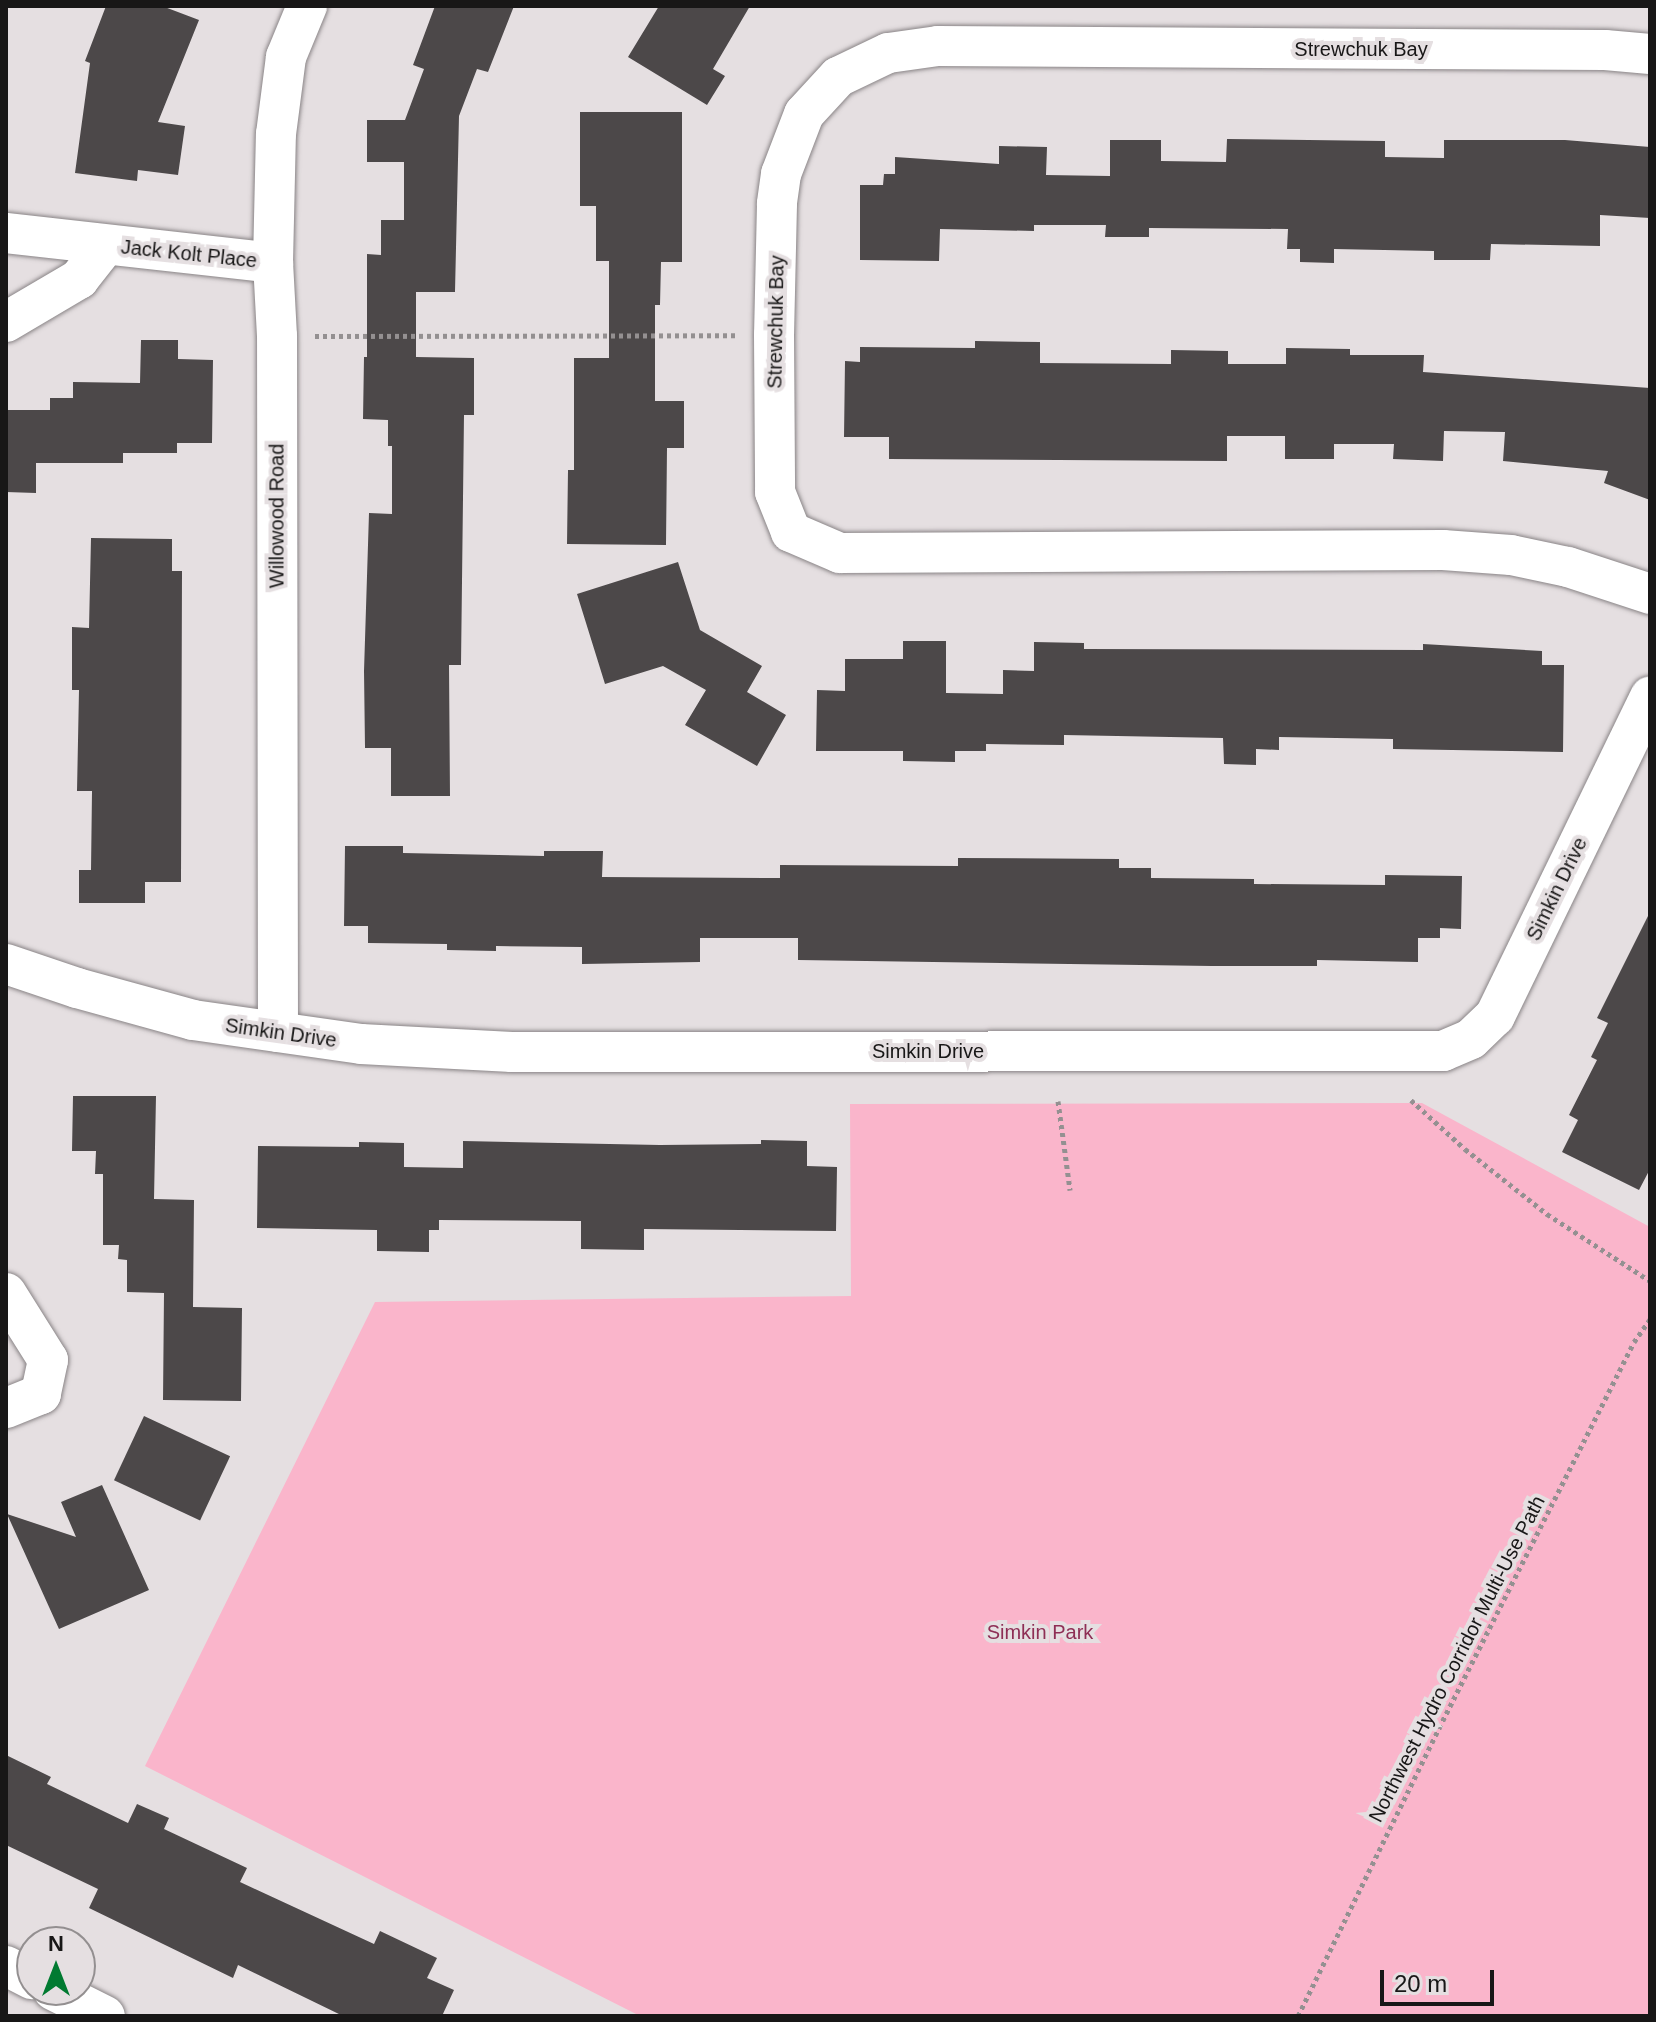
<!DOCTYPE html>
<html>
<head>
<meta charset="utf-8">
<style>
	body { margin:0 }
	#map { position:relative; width:1656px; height:2022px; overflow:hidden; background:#e5dfe1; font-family:Arial,sans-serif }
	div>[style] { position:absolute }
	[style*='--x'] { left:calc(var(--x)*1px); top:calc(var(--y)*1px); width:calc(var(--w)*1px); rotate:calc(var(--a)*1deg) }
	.green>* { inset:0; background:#fab5cb }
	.building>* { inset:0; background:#4c4849; transform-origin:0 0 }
	.path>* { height:5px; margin-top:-2.5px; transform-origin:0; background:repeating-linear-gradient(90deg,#949091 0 4px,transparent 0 8px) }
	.roads { filter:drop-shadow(0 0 2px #898486) drop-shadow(0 0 2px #898486) }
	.minor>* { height:40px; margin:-20px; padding:0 20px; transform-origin:20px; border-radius:20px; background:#fff }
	span { translate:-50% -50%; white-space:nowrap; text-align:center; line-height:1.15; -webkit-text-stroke:8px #e5dfe1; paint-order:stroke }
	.street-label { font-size:20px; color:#181717 }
	.park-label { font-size:20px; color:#8e2e55 }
	.frame { position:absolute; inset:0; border:8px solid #181717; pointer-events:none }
	.north { position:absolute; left:16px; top:1926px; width:80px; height:80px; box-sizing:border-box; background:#e5dfe1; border:2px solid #938f90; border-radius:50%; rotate:0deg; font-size:22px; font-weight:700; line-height:32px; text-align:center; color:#181717 }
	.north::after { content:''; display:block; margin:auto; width:28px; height:36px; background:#017a31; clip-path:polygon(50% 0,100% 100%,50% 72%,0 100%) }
	.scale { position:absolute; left:1380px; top:1970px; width:114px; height:36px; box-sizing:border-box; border:4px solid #181717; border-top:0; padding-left:10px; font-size:24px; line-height:28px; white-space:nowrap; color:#181717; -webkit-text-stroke:6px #e5dfe1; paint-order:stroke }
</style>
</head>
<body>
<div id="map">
	<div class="green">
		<i style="clip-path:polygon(1422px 1103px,1650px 1227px,1650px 2016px,640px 2016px,145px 1766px,375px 1302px,851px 1296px,850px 1104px)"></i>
	</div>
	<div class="building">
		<i style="clip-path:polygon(106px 6px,162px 6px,199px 20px,158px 122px,185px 126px,178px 175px,138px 170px,137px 181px,75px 173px,90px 63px,85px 61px)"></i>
		<i style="clip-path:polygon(435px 6px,514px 6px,488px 72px,477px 69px,459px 116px,455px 292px,416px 292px,416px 357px,474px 358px,474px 415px,464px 415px,461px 665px,449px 665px,450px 796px,391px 796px,391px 748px,365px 748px,364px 671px,369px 513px,392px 514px,392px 446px,388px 446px,388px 420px,363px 419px,364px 357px,367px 357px,367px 254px,381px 255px,381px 220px,404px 220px,404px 162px,367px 162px,367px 120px,405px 120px,424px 69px,413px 65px)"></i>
		<i style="clip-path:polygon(659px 6px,750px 6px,713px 69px,725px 76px,707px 105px,628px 57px)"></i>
		<i style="clip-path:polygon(580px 112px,682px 112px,682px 262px,661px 262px,660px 305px,655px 305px,655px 401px,684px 401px,684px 448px,667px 448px,666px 545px,567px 544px,568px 470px,574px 470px,574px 358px,609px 358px,609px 261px,596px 261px,596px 206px,580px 206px)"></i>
		<i style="clip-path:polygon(1227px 139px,1385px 141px,1385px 157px,1444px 158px,1444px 140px,1565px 140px,1650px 147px,1650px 218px,1600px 215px,1600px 246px,1491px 244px,1490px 260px,1434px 260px,1434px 251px,1334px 249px,1334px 263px,1300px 262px,1300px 249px,1287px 249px,1288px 229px,1149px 228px,1149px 237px,1105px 237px,1106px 225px,1034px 225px,1034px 231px,940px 229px,939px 261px,860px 260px,860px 185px,883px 185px,884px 174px,895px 174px,895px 157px,999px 164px,999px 146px,1047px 147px,1046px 175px,1110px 176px,1110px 140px,1161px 140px,1161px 161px,1226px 162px)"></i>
		<i style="clip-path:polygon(141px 340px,178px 340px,178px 359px,213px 360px,212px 443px,177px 443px,177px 453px,123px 453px,123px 463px,36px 463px,36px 493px,6px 492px,6px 410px,50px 410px,50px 398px,73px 398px,73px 382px,140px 383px)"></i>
		<i style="clip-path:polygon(975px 341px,1040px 342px,1040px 363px,1171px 364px,1171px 350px,1228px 351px,1228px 364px,1286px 364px,1286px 348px,1350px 349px,1350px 355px,1424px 355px,1423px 372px,1650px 388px,1650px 500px,1604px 483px,1608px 471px,1503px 461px,1505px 432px,1444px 431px,1443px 461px,1393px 459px,1394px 444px,1334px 444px,1334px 459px,1285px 459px,1285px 436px,1227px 436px,1227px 461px,889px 459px,889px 437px,844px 437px,845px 361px,860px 362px,860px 347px,975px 348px)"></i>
		<i style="clip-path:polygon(91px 538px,172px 539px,172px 571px,182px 571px,181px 882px,145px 882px,145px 903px,79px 903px,79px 870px,91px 870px,92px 791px,77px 791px,79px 690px,72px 690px,72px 627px,89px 628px)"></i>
		<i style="clip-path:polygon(678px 562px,700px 630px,762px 666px,747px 692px,786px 715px,757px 766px,685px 725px,706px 690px,663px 666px,605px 684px,577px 594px)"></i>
		<i style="clip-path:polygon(903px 641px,946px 641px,946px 693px,1003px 694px,1003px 670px,1034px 671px,1034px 642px,1084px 643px,1084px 649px,1423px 650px,1423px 644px,1542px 651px,1542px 665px,1564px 665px,1563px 752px,1393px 749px,1393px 739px,1279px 737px,1279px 750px,1256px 749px,1256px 765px,1224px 764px,1223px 738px,1064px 735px,1064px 745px,986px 744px,986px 751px,955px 751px,955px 762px,903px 761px,903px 751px,816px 751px,817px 690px,845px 691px,845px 659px,903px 659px)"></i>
		<i style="clip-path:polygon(345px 846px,403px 846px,403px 853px,544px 856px,544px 851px,603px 851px,602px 877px,780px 878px,780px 865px,958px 866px,958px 858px,1119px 859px,1119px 868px,1151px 868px,1151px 878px,1254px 879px,1254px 884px,1385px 885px,1385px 875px,1462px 876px,1461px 929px,1440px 928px,1440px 938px,1418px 938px,1418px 962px,1317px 960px,1317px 966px,1212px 966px,798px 960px,798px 938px,700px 938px,700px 962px,582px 964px,582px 947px,496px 946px,496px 951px,447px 950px,447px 944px,368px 943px,368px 926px,344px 926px)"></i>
		<i style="clip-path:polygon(1650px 912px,1650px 1169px,1639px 1190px,1562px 1152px,1578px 1120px,1569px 1115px,1597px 1060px,1591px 1057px,1608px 1023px,1597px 1018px)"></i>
		<i style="clip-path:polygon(73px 1096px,156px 1096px,154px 1199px,194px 1200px,193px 1307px,242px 1308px,241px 1401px,163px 1400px,164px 1293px,127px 1292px,127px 1260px,118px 1259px,119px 1245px,103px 1245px,103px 1174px,95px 1174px,96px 1151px,72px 1151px)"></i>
		<i style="clip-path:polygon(761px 1140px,807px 1141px,807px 1166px,837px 1167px,836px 1231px,644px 1229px,644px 1250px,581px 1249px,581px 1221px,439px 1220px,439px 1230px,429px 1230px,429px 1252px,377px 1251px,377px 1230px,257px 1228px,258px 1146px,359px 1147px,359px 1142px,404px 1143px,404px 1167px,463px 1168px,463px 1141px,660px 1145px,761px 1144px)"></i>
		<i style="left:144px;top:1416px;width:95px;height:71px;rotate:25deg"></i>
		<i style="clip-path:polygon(102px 1485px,149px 1590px,59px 1629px,7px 1514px,76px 1537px,61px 1502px)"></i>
		<i style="clip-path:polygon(6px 1755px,51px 1777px,47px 1784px,128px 1823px,137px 1804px,169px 1818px,164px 1829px,247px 1868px,240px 1882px,374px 1944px,380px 1931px,437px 1958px,427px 1978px,454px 1990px,442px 2016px,343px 2016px,238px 1965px,233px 1978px,89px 1908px,98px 1889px,6px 1845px)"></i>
	</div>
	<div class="path">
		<i style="--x:315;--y:336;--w:422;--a:-0.1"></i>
		<i style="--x:1411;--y:1100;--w:73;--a:42.2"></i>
		<i style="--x:1465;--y:1149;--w:105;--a:38.4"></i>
		<i style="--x:1547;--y:1214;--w:123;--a:33"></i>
		<i style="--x:1058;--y:1101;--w:90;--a:82.3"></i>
		<i style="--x:1298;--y:2016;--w:321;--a:-63.9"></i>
		<i style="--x:1439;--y:1728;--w:432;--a:-63.2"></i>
		<i style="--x:1634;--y:1342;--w:28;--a:-55"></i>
	</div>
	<div class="roads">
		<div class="minor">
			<i style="--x:1650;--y:54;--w:45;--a:-174.9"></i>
			<i style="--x:1605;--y:50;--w:667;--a:-179.66"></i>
			<i style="--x:938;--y:46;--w:50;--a:172"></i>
			<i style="--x:888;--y:53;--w:55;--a:154.4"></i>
			<i style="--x:838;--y:77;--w:50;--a:132.6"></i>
			<i style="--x:804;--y:114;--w:64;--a:111"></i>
			<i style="--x:781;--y:174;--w:30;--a:98"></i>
			<i style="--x:777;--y:204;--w:131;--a:91.3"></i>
			<i style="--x:774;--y:335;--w:157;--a:89.6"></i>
			<i style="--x:775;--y:492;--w:43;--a:68.2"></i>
			<i style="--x:791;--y:532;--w:53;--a:23.2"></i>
			<i style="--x:840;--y:553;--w:603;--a:-0.29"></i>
			<i style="--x:1443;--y:550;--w:68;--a:4.2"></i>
			<i style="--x:1511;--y:555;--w:58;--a:11.9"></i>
			<i style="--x:1568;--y:567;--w:86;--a:18.2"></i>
			<i style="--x:6;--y:233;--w:269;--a:6.4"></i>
			<i style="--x:6;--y:322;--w:85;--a:-30.5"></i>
			<i style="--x:79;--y:279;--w:42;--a:-51.8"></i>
			<i style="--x:6;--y:964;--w:75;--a:18.7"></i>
			<i style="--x:77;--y:988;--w:120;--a:15.4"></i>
			<i style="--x:193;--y:1020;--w:170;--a:8.1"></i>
			<i style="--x:361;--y:1044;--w:151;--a:3"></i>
			<i style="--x:512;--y:1052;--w:931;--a:-0.06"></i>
			<i style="--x:1443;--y:1051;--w:30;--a:-23"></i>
			<i style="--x:1471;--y:1039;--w:33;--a:-44"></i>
			<i style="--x:1495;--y:1016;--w:355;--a:-64.1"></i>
			<i style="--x:278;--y:1032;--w:696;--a:-90.08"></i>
			<i style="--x:277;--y:336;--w:73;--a:-93.1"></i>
			<i style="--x:273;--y:263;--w:129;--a:-88.7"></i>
			<i style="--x:276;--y:134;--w:78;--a:-82.6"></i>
			<i style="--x:286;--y:57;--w:55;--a:-67.6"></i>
			<i style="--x:6;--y:1293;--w:79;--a:57.9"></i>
			<i style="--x:48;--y:1360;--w:35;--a:102"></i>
			<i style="--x:41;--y:1394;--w:38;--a:158"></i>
			<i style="--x:6;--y:1966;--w:29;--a:27"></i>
			<i style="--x:53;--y:1990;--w:58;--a:26.6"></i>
		</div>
	</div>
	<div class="street-label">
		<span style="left:1361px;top:49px">Strewchuk Bay</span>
		<span style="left:189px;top:254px;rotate:6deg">Jack Kolt Place</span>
		<span style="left:776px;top:322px;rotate:-89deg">Strewchuk Bay</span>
		<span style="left:277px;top:516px;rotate:-90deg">Willowood Road</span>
		<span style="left:1557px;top:889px;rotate:-64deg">Simkin Drive</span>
		<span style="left:281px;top:1033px;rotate:8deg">Simkin Drive</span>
		<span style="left:928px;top:1051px">Simkin Drive</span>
		<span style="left:1457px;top:1659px;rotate:-63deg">Northwest Hydro Corridor Multi-Use Path</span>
	</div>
	<div class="park-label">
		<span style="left:1040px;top:1632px">Simkin Park</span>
	</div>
	<div class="frame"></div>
	<div class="north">N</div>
	<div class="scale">20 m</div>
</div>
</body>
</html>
